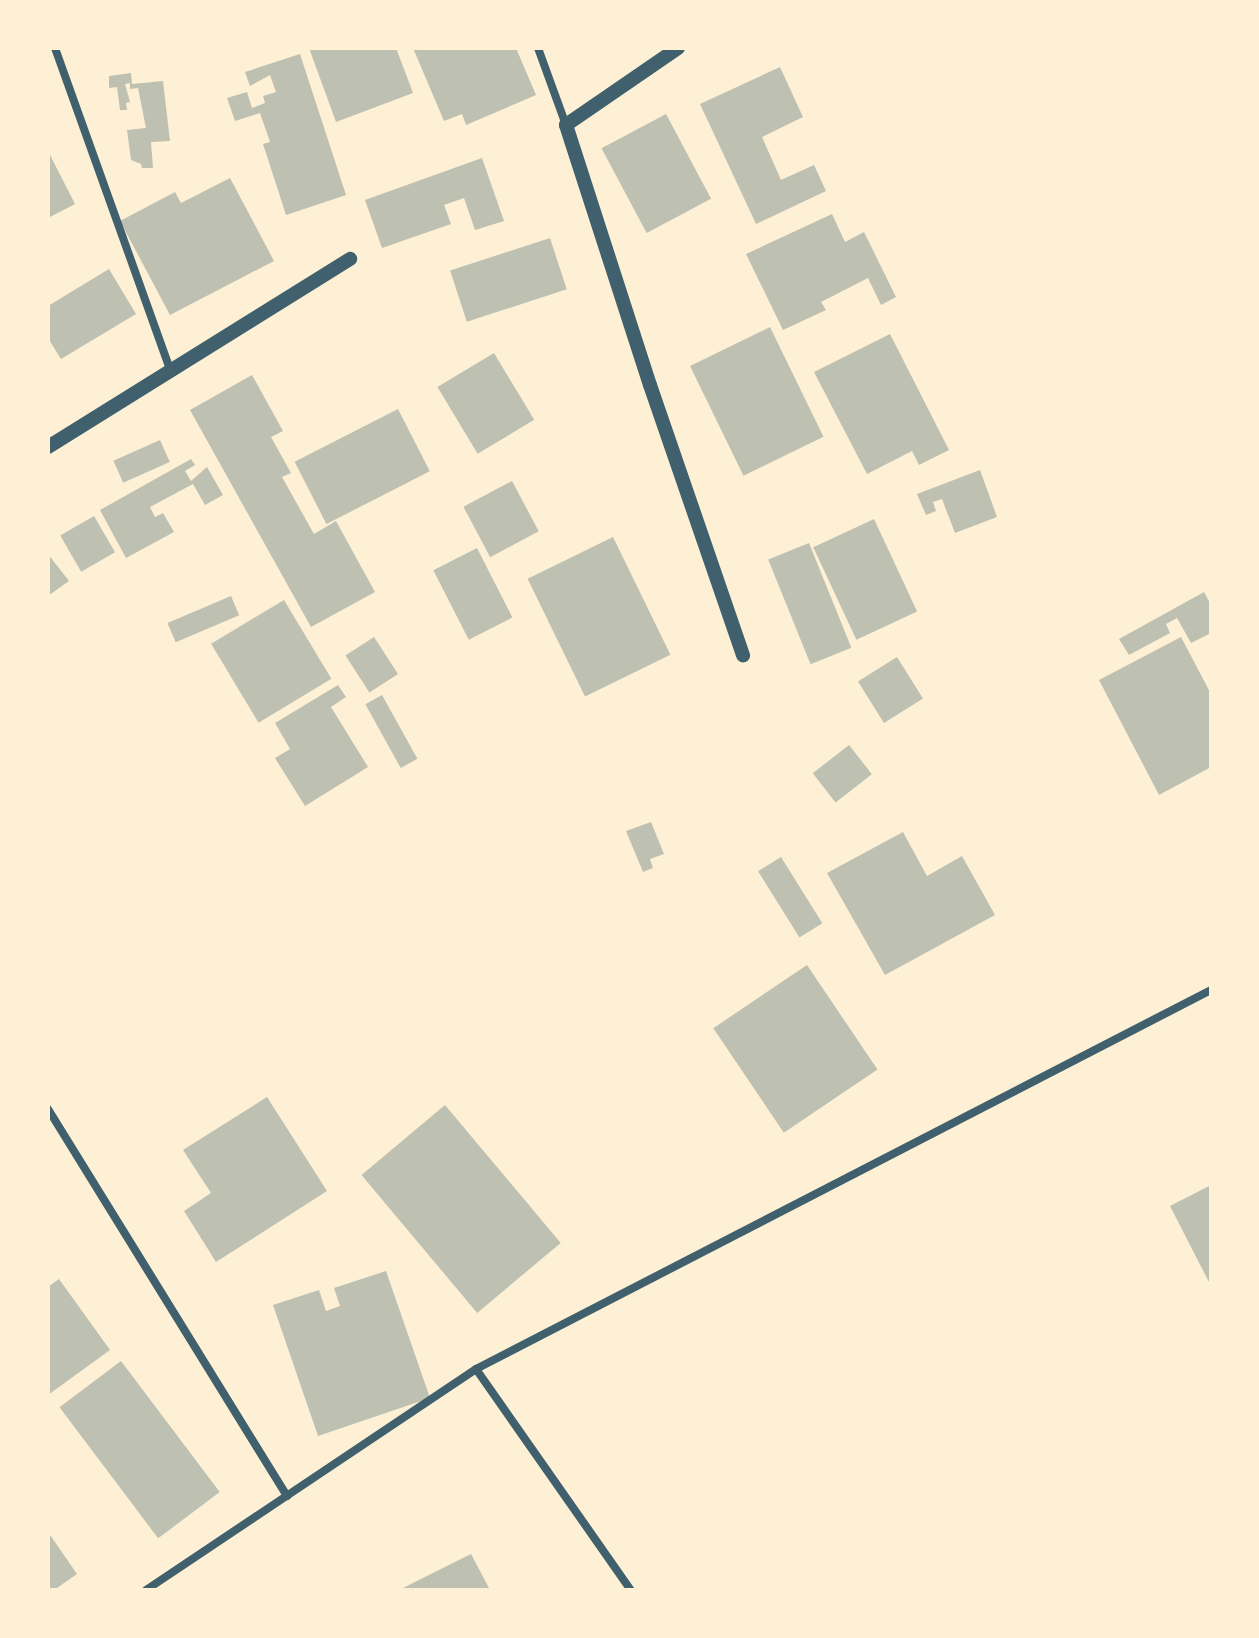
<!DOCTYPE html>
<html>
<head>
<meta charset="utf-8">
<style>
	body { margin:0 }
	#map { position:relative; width:1259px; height:1638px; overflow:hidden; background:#fdf0d5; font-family:Roboto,sans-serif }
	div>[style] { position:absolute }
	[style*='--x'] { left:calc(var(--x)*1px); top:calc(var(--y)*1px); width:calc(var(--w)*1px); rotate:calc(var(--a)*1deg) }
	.building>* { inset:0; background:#bec0b2; transform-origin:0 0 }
	.minor>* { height:8px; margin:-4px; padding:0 4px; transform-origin:4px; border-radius:4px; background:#3f606c }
	.tertiary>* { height:14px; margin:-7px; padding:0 7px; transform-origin:7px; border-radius:7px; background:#3f606c }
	span { translate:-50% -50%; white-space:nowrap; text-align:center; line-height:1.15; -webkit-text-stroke:8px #fdf0d5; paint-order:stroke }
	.frame { position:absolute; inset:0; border:50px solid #fdf0d5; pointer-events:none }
</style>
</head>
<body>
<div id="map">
	<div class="building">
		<i style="clip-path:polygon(309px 48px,396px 48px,413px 93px,336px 122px)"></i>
		<i style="clip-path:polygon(413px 48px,516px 48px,536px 95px,466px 125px,462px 114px,444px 121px)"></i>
		<i style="clip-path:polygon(300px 54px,346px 195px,286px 215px,263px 144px,270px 142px,260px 113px,235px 121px,227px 98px,247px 92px,252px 108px,265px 103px,263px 96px,276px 92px,270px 75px,250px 86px,245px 72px)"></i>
		<i style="clip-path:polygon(780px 67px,803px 117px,762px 137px,781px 180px,814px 165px,826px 191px,756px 224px,700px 104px)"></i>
		<i style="clip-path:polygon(131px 73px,132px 84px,163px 81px,170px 141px,151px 142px,153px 168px,142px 168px,141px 164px,131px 160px,127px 130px,146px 128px,138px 88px,130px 89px,130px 83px,125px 84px,130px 102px,126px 103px,127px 110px,120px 110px,117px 87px,109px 88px,109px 76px)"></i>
		<i style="left:666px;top:114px;width:96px;height:73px;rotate:62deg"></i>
		<i style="clip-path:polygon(48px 151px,75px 204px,48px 218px)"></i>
		<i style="clip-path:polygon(482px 158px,504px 221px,475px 230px,464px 198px,444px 205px,451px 224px,382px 248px,365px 200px)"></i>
		<i style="clip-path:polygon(230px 178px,274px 261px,170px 315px,120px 221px,175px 192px,181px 203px)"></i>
		<i style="clip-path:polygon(832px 214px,845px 242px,864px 232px,896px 297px,881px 305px,868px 278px,821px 302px,826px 310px,783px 330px,746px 254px)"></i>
		<i style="left:550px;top:238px;width:54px;height:105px;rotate:72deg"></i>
		<i style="clip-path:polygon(109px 269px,136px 314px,61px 359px,48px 338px,48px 306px)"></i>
		<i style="left:770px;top:327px;width:122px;height:89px;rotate:64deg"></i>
		<i style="clip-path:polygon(890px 334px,949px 450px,919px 465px,912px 451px,867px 474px,814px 372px)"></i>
		<i style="left:494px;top:353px;width:78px;height:66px;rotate:59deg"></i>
		<i style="clip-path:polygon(252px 375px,283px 431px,271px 437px,291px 473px,282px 477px,314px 534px,336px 521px,375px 592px,311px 627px,190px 410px)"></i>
		<i style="left:398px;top:409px;width:70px;height:116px;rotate:63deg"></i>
		<i style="left:160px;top:440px;width:24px;height:51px;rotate:66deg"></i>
		<i style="clip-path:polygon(191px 459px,195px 465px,185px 471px,191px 481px,207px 467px,223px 495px,205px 505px,193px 484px,150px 507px,155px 517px,163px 513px,174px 532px,126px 558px,100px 510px)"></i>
		<i style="clip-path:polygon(980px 470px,997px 517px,955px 533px,942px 499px,933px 502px,936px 511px,926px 515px,917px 494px)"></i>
		<i style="left:512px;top:481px;width:57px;height:55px;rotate:62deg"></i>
		<i style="left:94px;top:516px;width:42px;height:39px;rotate:60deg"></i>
		<i style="left:874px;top:519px;width:102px;height:67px;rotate:65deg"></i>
		<i style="left:613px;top:537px;width:131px;height:95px;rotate:64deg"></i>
		<i style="left:809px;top:543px;width:113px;height:44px;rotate:68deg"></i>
		<i style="left:477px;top:548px;width:78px;height:49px;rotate:63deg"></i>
		<i style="clip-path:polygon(48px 554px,69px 581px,48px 596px)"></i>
		<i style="clip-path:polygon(1204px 592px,1211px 605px,1211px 633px,1191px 643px,1177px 618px,1166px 624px,1170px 633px,1129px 655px,1119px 639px)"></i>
		<i style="left:231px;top:596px;width:21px;height:69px;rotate:67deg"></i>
		<i style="left:284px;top:600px;width:92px;height:85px;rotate:59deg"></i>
		<i style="left:374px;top:637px;width:44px;height:34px;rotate:57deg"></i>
		<i style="clip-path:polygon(1181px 637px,1211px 694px,1211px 767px,1159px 795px,1099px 680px)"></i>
		<i style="left:897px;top:657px;width:49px;height:46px;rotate:58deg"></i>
		<i style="clip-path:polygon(338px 685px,346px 697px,331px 707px,368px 767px,305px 806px,275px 758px,290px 749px,275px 723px)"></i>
		<i style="left:382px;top:695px;width:73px;height:19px;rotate:61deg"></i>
		<i style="left:849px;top:745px;width:37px;height:46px;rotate:52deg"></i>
		<i style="clip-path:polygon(651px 822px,664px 854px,650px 859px,653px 868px,643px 872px,626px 831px)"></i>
		<i style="clip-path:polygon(903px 832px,927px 876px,962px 856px,995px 915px,885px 975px,827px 873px)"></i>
		<i style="left:781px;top:857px;width:78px;height:27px;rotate:58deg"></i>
		<i style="left:807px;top:965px;width:126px;height:113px;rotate:56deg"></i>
		<i style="clip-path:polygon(267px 1097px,327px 1191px,216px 1262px,184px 1211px,211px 1193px,183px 1150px)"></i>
		<i style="left:445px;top:1105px;width:180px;height:109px;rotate:50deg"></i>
		<i style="clip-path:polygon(1211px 1185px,1211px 1286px,1170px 1206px)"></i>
		<i style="clip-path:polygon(386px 1271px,430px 1398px,318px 1436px,273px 1305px,319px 1290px,326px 1311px,340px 1306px,334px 1288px)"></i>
		<i style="clip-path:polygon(59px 1279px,110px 1350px,48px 1395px,48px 1287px)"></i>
		<i style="left:121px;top:1361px;width:164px;height:77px;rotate:53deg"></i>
		<i style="clip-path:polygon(48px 1532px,77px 1574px,54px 1590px,48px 1590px)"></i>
		<i style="clip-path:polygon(471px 1554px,490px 1590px,399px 1590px)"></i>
	</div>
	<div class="minor">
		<i style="--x:55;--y:48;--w:341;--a:70.3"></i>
		<i style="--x:538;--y:48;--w:82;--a:70"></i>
		<i style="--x:48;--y:1109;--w:455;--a:58.3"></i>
		<i style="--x:476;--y:1369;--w:270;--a:55"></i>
		<i style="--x:146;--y:1590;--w:397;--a:-33.8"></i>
		<i style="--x:476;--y:1369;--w:827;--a:-27.28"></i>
	</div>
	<div class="tertiary">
		<i style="--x:678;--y:48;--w:136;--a:145.5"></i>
		<i style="--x:566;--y:125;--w:273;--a:72.1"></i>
		<i style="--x:650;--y:385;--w:286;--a:71"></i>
		<i style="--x:48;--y:447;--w:356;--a:-31.9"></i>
	</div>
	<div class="frame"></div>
</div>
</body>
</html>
